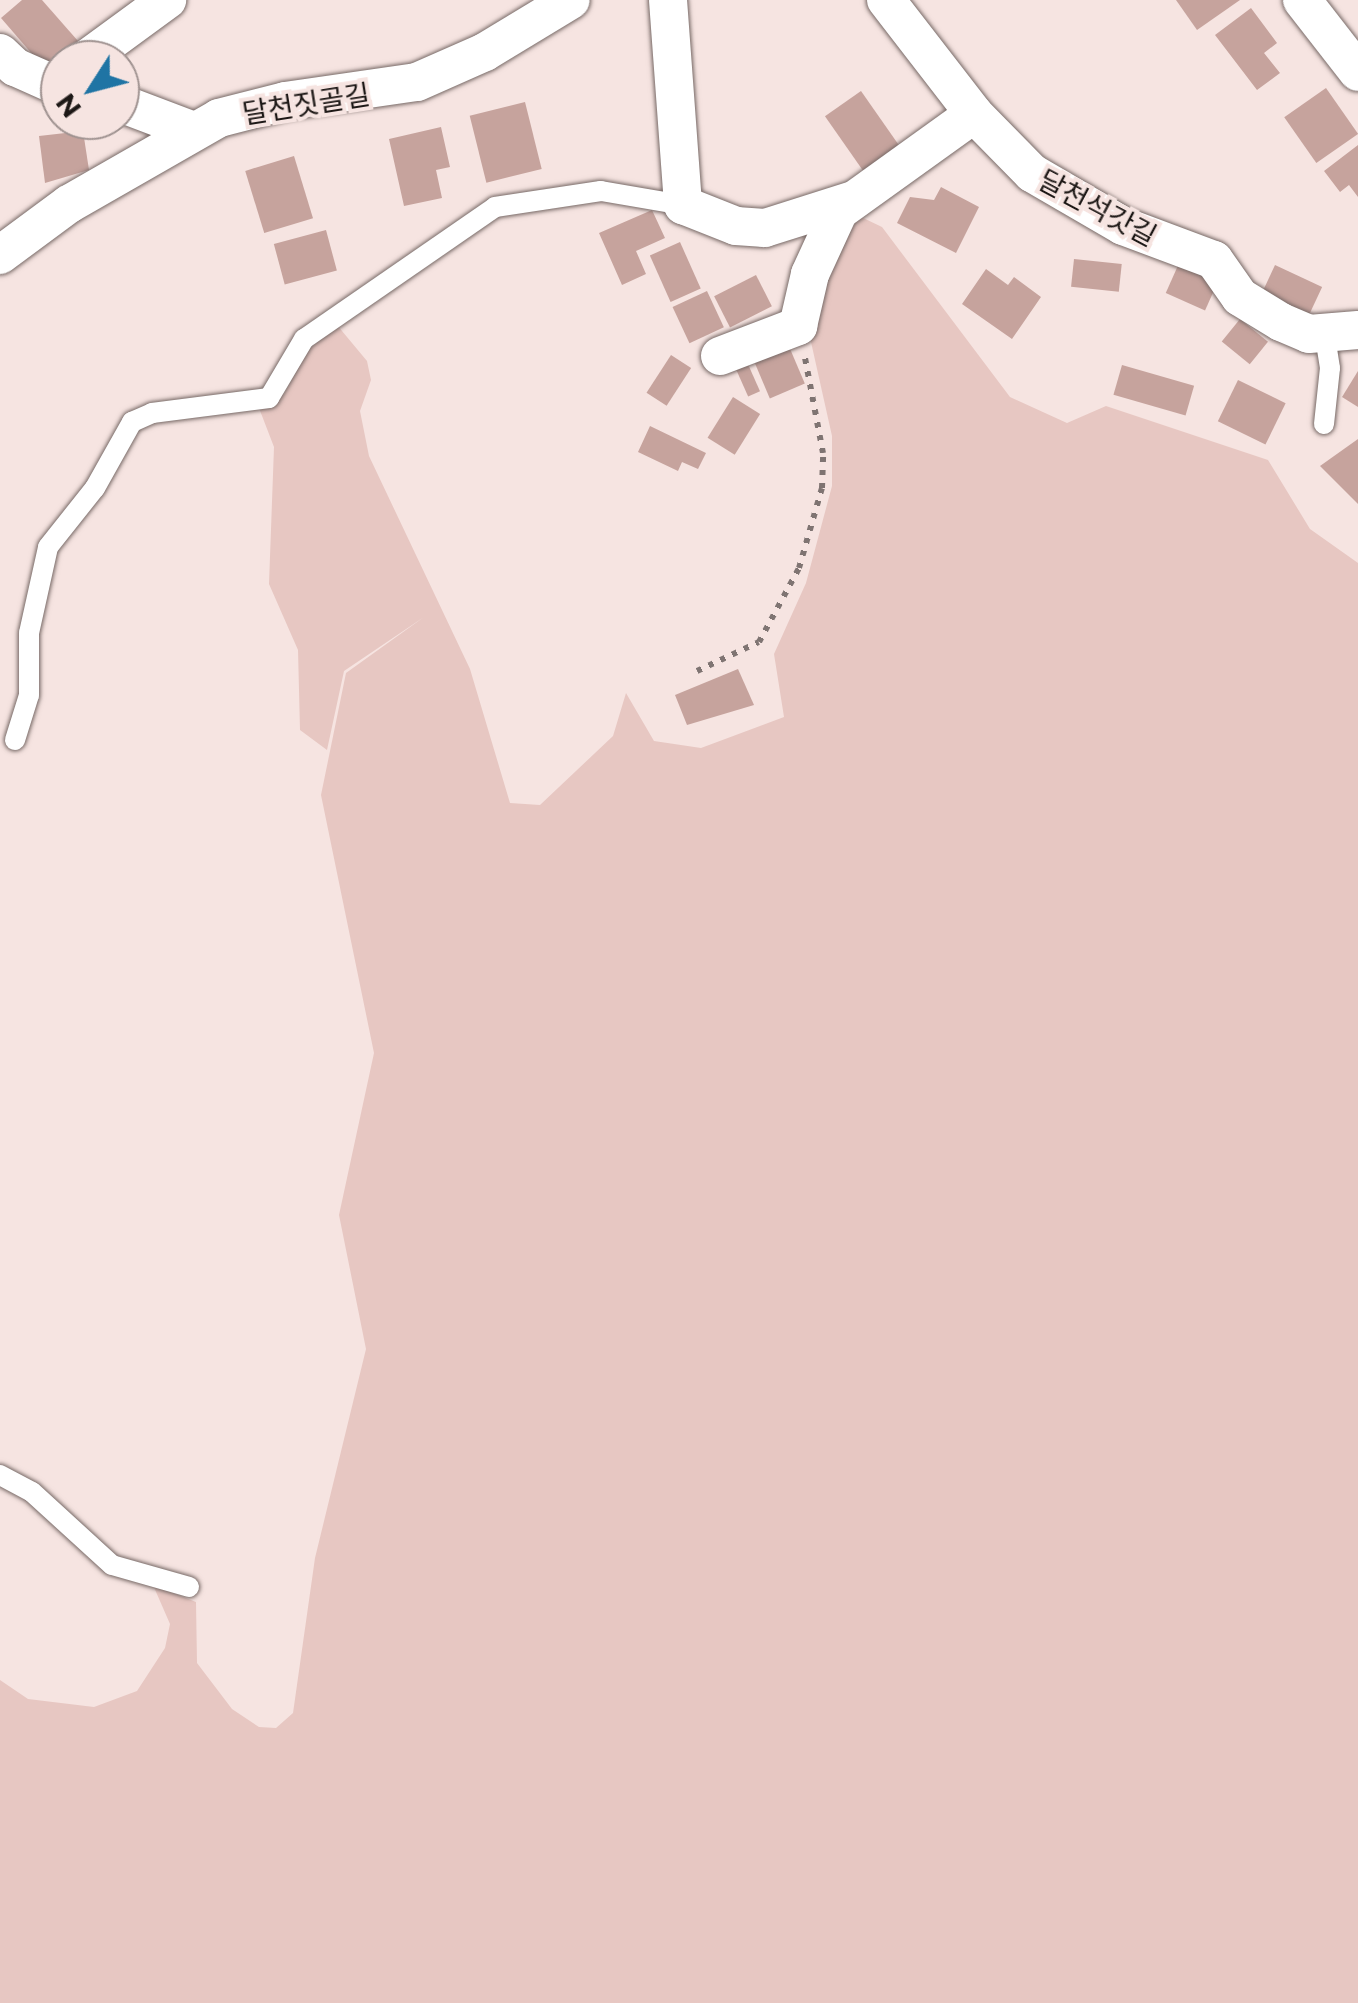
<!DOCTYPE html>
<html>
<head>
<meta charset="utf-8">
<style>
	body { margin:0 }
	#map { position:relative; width:1358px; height:2003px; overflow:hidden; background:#f6e4e1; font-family:Commissioner,"Noto Sans KR",sans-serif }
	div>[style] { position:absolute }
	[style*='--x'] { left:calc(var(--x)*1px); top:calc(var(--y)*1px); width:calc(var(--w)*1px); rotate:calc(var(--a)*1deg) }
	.green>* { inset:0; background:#e7c7c2 }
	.building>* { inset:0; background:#c6a39d; transform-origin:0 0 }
	.path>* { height:6px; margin-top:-3px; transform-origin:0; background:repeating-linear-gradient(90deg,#7f7472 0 5px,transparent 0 13px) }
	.roads { filter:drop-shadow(0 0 2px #776966) drop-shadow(0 0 2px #776966) }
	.service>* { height:20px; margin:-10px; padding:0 10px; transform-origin:10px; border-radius:10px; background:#fff }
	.minor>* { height:38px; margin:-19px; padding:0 19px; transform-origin:19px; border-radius:19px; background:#fff }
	span { translate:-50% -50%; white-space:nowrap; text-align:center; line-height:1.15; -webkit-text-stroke:8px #f6e4e1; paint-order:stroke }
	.street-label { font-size:28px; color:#1d1816 }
	.north { position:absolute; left:40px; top:40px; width:100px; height:100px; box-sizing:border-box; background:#f6e4e1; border:2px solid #9f9290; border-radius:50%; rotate:234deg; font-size:28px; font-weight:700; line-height:40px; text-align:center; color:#1d1816 }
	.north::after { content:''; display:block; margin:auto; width:35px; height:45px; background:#1f74a4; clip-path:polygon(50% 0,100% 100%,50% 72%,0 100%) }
</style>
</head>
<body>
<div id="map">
	<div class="green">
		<i style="clip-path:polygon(859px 216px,882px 227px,1010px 397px,1067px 423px,1106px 406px,1268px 460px,1310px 529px,1358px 563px,1358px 2003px,0 2003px,0 1680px,28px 1699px,94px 1707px,137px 1691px,165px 1648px,170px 1624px,153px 1585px,196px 1602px,197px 1663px,232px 1709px,259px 1727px,276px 1728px,293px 1713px,315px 1558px,366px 1349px,339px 1215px,374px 1053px,321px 795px,346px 673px,424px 617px,344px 671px,327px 750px,300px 730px,298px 650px,269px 584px,274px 447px,259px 408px,284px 394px,308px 350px,337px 325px,367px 361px,371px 380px,360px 411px,369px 456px,470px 669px,510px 803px,540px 805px,613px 736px,626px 693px,654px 741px,701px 748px,784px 717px,774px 654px,806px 583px,832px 486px,832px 436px,811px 342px,814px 298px)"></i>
	</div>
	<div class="building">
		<i style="clip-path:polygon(22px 0,42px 0,78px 41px,45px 69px,1px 18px)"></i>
		<i style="clip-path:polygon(1176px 0,1240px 0,1197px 30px)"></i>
		<i style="clip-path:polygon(1251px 8px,1277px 43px,1264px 53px,1280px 73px,1257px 90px,1215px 35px)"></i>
		<i style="left:1326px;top:88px;width:56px;height:51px;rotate:55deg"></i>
		<i style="left:861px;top:91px;width:75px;height:44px;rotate:55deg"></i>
		<i style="left:525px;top:102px;width:69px;height:57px;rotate:76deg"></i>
		<i style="clip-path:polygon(441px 127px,450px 167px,436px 170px,442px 198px,404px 206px,389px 139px)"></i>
		<i style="clip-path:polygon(83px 131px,89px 170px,45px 183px,39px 136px)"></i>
		<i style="clip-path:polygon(1358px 145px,1358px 197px,1349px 185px,1340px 192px,1324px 171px)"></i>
		<i style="left:294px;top:156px;width:65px;height:51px;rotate:73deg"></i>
		<i style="clip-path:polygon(941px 187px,979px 207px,956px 253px,897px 223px,910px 197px,934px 200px)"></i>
		<i style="clip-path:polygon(652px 210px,665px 238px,636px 251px,646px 274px,622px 285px,599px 233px)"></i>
		<i style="left:326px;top:230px;width:42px;height:54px;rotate:75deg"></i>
		<i style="left:680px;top:242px;width:51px;height:33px;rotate:66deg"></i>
		<i style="left:1074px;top:259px;width:48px;height:28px;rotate:6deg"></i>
		<i style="left:1180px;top:261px;width:43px;height:35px;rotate:24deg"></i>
		<i style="left:1275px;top:265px;width:52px;height:34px;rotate:25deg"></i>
		<i style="clip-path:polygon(986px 269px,1008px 285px,1014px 277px,1041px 297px,1012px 339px,962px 304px)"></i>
		<i style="left:756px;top:275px;width:35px;height:47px;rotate:63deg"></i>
		<i style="left:707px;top:291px;width:40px;height:38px;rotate:65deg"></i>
		<i style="left:1240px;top:319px;width:36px;height:29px;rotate:39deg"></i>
		<i style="left:788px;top:344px;width:43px;height:38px;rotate:67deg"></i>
		<i style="left:671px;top:355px;width:24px;height:45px;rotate:33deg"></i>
		<i style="left:747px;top:362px;width:32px;height:13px;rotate:66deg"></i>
		<i style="left:1122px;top:365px;width:75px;height:31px;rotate:16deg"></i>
		<i style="clip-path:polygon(1358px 371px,1358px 407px,1342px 397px)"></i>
		<i style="left:1238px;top:380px;width:53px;height:46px;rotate:26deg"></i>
		<i style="left:733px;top:397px;width:32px;height:48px;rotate:32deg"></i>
		<i style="clip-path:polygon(650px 426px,706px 453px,698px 469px,682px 462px,678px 471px,638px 452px)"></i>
		<i style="clip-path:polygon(1358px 439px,1358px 504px,1320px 466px)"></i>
		<i style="clip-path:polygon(738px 669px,754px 705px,687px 725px,675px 695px)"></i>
	</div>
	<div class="path">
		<i style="--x:697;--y:671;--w:68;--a:-25.1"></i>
		<i style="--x:759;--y:642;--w:84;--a:-61.6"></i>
		<i style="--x:799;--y:568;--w:83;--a:-74"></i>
		<i style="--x:822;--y:488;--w:35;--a:-88"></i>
		<i style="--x:823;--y:453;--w:97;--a:-100.7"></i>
	</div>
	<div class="roads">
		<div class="service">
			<i style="--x:1324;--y:424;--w:56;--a:-83.9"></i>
			<i style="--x:1330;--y:368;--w:32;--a:-99"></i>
			<i style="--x:15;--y:740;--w:47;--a:-72.7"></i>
			<i style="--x:29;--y:695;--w:62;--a:-90"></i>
			<i style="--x:29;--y:633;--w:88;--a:-77.5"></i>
			<i style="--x:48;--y:547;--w:75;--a:-51.5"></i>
			<i style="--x:95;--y:488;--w:76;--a:-60.7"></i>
			<i style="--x:132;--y:422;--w:22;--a:-24"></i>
			<i style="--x:152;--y:413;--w:118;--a:-7.3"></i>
			<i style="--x:269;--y:398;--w:69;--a:-59.3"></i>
			<i style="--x:304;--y:339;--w:232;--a:-34.6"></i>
			<i style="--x:495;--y:207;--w:107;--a:-8.6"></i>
			<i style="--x:601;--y:191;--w:83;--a:9.7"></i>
			<i style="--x:0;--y:1475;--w:36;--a:28"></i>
			<i style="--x:32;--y:1492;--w:108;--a:42.4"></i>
			<i style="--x:112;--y:1565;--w:80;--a:15.9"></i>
		</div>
		<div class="minor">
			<i style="--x:668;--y:0;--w:206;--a:85.8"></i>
			<i style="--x:683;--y:205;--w:57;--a:21.6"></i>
			<i style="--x:736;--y:226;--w:29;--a:4"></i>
			<i style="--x:765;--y:228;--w:89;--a:-17.6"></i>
			<i style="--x:886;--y:0;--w:144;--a:52.3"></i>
			<i style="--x:974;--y:114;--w:83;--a:45.5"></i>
			<i style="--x:1032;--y:173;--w:105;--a:30.2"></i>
			<i style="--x:1123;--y:226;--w:97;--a:20.5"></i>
			<i style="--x:1214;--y:260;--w:45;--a:54.9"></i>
			<i style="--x:1240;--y:297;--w:48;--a:31.4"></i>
			<i style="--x:1281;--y:322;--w:30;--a:23"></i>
			<i style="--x:1309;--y:334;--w:49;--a:-4.7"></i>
			<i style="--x:1302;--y:0;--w:91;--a:52.1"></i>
			<i style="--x:0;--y:53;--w:21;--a:43"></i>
			<i style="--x:15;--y:67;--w:49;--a:24"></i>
			<i style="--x:85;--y:60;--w:102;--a:-36.2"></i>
			<i style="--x:120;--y:103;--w:79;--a:20.7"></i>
			<i style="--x:0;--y:255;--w:86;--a:-36.5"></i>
			<i style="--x:69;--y:204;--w:173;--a:-29.8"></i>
			<i style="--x:219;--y:118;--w:68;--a:-14.4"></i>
			<i style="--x:285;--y:101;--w:133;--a:-8.2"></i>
			<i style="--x:417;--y:82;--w:74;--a:-23.8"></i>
			<i style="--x:485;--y:52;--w:100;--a:-31.2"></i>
			<i style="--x:720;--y:356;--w:84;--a:-21"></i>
			<i style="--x:798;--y:326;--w:53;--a:-77"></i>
			<i style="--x:810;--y:274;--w:69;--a:-65.3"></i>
			<i style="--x:839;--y:211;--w:166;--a:-35.7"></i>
		</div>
	</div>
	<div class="street-label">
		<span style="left:306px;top:103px;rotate:-9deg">달천짓골길</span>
		<span style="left:1098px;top:207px;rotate:28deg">달천석갓길</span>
	</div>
	<div class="north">N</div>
</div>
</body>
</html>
